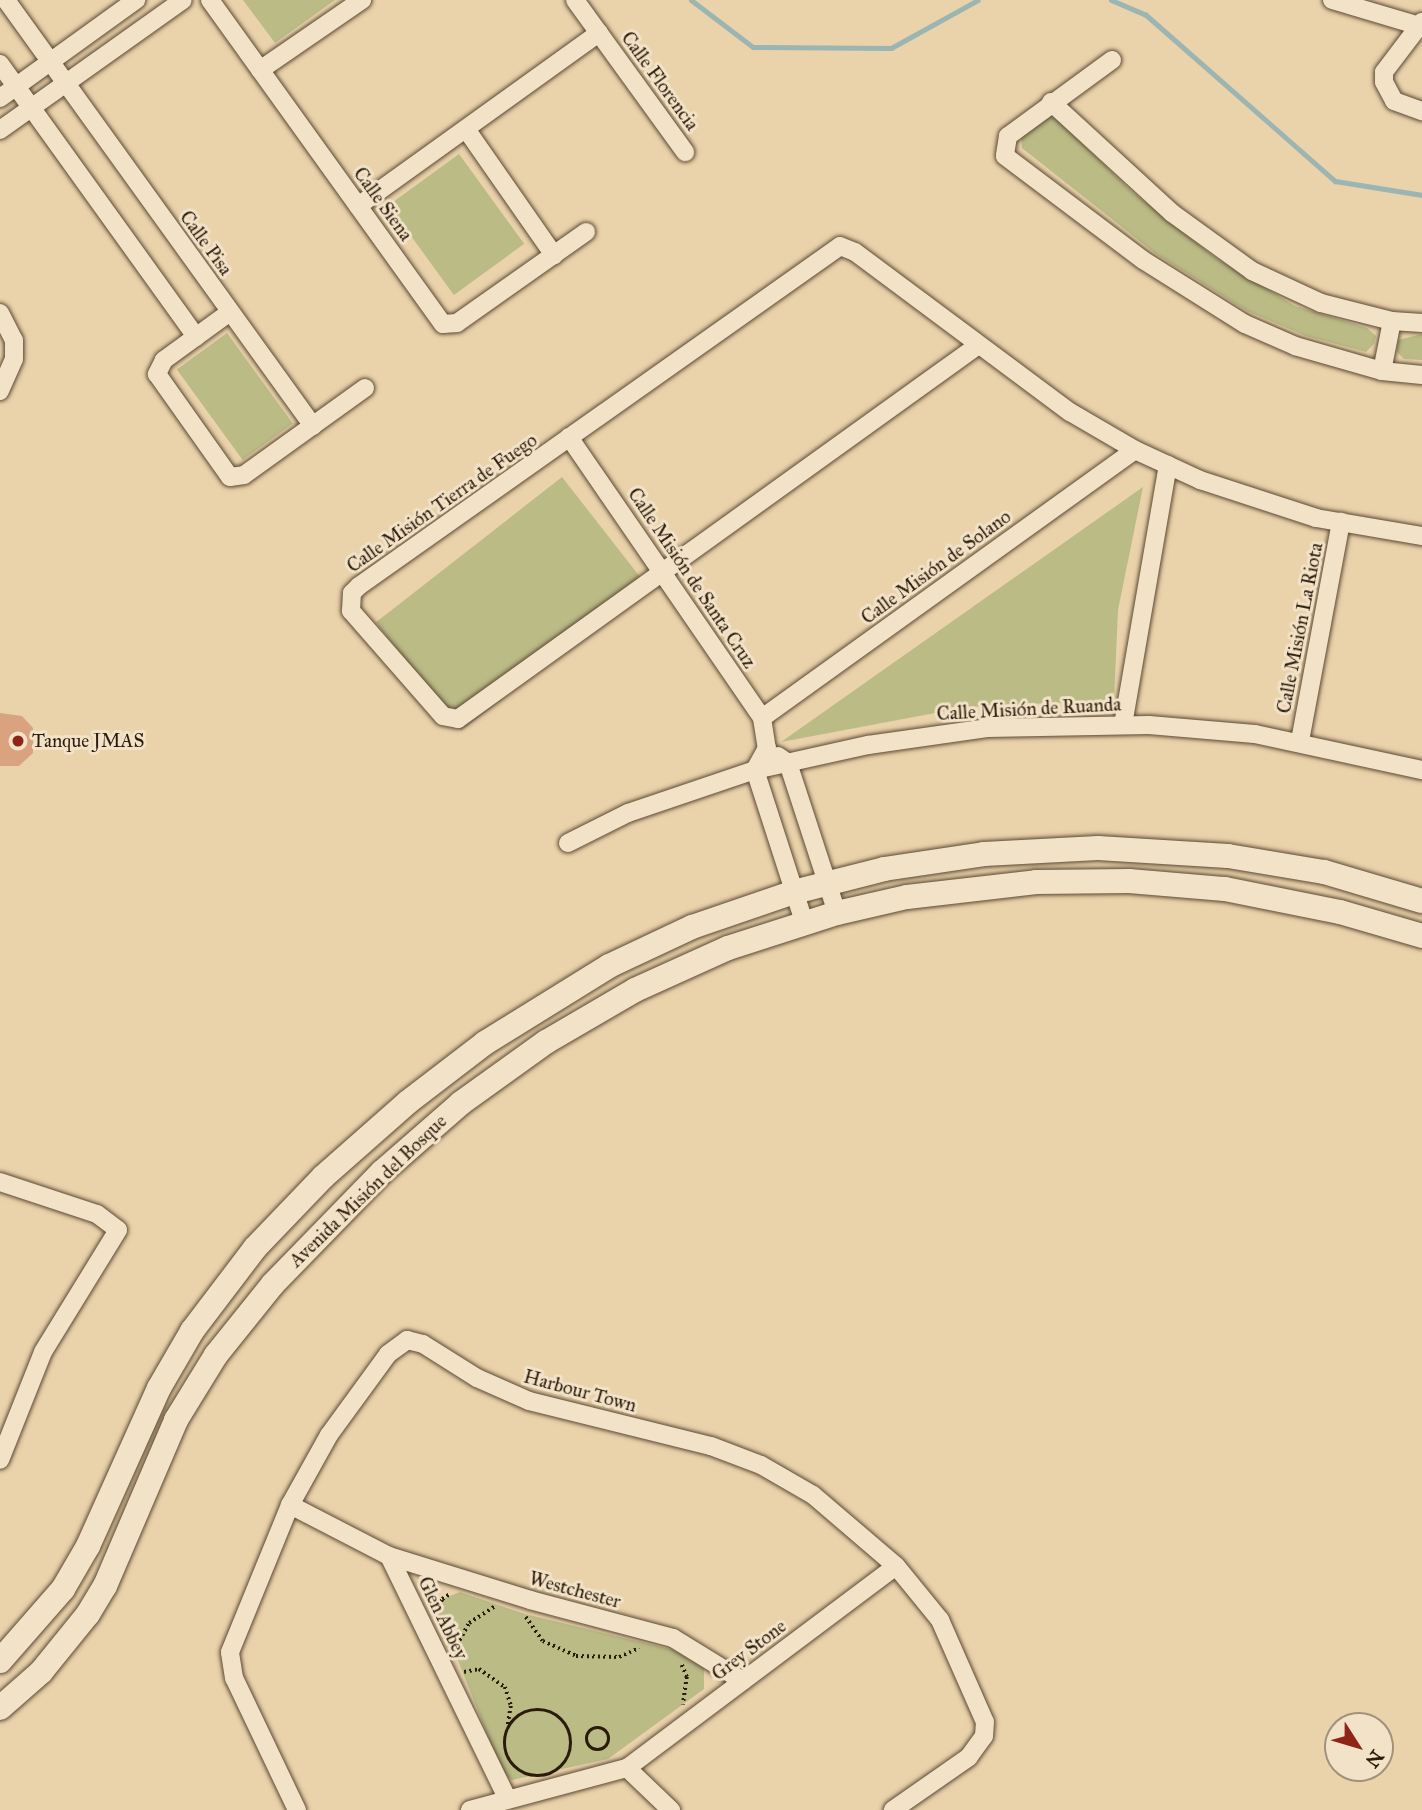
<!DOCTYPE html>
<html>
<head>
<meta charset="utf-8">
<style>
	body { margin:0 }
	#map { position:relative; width:1422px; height:1810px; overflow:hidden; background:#ead2ab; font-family:"IM FELL Great Primer",serif }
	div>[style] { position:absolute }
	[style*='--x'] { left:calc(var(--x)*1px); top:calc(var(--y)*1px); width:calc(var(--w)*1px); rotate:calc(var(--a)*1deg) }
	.green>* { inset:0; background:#bbbb86; transform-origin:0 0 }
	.stream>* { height:5px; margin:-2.5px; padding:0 2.5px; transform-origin:2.5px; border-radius:2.5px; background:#9bb5b3 }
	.building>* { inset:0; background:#d9a380 }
	.path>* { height:3.5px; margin-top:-1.75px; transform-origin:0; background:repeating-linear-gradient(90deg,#2b1b0a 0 2px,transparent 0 5.5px) }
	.path>.ring { margin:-1.75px; padding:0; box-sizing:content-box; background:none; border:3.5px solid #2b1b0a; border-radius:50% }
	.roads { filter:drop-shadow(0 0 2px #5b4932) drop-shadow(0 0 2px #5b4932) }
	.street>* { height:18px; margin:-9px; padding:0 9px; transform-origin:9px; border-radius:9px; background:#f1e2c8 }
	.secondary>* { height:24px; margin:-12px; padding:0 12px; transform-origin:12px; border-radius:12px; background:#f1e2c8 }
	.dots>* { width:19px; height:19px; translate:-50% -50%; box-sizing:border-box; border:4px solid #f1e2c8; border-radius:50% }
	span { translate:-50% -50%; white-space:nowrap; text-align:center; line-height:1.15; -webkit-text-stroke:6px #f1e2c8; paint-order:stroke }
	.street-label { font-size:19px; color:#2b1b0a }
	.poi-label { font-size:19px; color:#2b1b0a }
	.left { translate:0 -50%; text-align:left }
	.north { position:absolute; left:1324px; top:1712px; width:70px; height:70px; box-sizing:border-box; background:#f1e2c8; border:2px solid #a2927c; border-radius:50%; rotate:127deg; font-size:19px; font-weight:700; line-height:28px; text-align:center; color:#2b1b0a }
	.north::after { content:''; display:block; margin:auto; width:24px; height:32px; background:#8f2418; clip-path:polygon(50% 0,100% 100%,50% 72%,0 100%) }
</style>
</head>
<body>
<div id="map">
	<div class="green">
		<i style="clip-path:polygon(243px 0,335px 0,275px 43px)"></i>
		<i style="clip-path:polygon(1048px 118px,1056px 118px,1131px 191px,1214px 257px,1295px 306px,1367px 328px,1376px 336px,1374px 344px,1366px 352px,1306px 336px,1247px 311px,1156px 254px,1022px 148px,1021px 137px)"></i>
		<i style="left:459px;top:154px;width:111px;height:87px;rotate:54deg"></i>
		<i style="left:227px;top:333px;width:112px;height:62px;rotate:54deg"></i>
		<i style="clip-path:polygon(1422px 334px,1422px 360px,1404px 359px,1397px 352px,1398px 340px)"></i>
		<i style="left:562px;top:477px;width:138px;height:236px;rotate:52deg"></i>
		<i style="clip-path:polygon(1143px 487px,1118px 610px,1114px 700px,967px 707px,781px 742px)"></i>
		<i style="clip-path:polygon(460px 1592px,525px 1614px,674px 1650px,704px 1668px,704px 1689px,608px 1759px,512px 1780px,502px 1772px,454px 1650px,436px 1618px,442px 1599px)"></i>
	</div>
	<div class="stream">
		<i style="--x:691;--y:0;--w:78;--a:37.2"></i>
		<i style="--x:753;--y:47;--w:138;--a:0.4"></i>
		<i style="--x:891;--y:48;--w:99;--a:-28.9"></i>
		<i style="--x:1111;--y:0;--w:38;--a:23"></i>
		<i style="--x:1146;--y:15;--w:252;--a:41.3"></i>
		<i style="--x:1335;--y:181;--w:88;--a:9.1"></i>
	</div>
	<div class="building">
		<i style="clip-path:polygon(0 713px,22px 716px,33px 728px,33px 753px,19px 766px,0 766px)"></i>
	</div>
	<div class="path">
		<i style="--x:437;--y:1612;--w:14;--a:-69"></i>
		<i style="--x:442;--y:1599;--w:9;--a:-32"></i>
		<i style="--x:526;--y:1617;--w:29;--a:55"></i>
		<i style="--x:543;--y:1641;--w:36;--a:24"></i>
		<i style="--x:576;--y:1656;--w:43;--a:1.3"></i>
		<i style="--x:619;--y:1657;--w:22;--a:-24"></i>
		<i style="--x:454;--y:1650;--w:31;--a:-61"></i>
		<i style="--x:469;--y:1623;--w:30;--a:-33"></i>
		<i style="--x:682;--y:1665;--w:13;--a:67"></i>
		<i style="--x:687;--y:1677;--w:28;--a:98"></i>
		<i style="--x:464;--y:1672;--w:15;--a:-11"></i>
		<i style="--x:479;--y:1669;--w:32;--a:35"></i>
		<i style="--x:505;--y:1687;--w:20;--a:72"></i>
		<i style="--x:511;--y:1706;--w:19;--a:99"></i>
		<i class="ring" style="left:505px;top:1710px;width:62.5px;height:62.5px"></i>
		<i class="ring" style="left:587px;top:1728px;width:18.5px;height:18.5px"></i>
	</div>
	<div class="roads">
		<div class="street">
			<i style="--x:6;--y:0;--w:525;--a:54.22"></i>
			<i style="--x:210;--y:0;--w:399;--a:54.3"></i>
			<i style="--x:443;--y:324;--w:14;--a:-4"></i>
			<i style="--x:457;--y:323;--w:158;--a:-35.2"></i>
			<i style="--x:575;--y:0;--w:188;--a:54.1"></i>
			<i style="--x:1332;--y:0;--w:91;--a:16.6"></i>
			<i style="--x:1422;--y:22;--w:63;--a:127.2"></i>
			<i style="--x:1384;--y:72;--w:10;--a:90"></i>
			<i style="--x:1384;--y:82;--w:21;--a:62"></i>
			<i style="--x:1394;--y:101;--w:30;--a:20"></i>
			<i style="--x:1112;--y:60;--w:129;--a:143.8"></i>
			<i style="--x:1008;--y:136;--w:20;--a:99"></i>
			<i style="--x:1005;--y:156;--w:173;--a:37"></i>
			<i style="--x:1143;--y:260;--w:120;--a:32.1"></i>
			<i style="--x:1245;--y:324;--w:55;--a:23.7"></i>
			<i style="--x:1295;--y:346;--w:91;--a:16"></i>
			<i style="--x:1382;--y:371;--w:40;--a:5.7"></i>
			<i style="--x:0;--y:64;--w:336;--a:54.3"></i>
			<i style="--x:260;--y:70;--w:124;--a:-34.5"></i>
			<i style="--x:0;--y:98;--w:168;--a:-35.8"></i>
			<i style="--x:1051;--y:102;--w:164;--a:42.5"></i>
			<i style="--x:1172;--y:213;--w:99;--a:35.9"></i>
			<i style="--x:1252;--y:271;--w:76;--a:24.9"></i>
			<i style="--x:1321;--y:303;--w:73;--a:14.2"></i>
			<i style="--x:1392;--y:321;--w:30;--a:4"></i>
			<i style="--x:466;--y:129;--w:154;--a:55.1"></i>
			<i style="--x:0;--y:130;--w:224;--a:-35.4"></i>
			<i style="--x:358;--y:206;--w:297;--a:-35.7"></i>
			<i style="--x:230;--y:312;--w:82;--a:144"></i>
			<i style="--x:164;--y:360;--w:16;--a:117"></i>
			<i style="--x:157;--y:374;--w:126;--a:54.7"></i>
			<i style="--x:230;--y:477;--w:14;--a:-8"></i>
			<i style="--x:244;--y:475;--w:149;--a:-35.7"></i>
			<i style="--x:0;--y:313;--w:30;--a:63"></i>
			<i style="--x:14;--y:340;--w:19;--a:90"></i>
			<i style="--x:14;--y:359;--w:35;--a:114"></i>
			<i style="--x:977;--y:346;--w:639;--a:144.3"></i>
			<i style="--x:458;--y:719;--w:15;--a:-169"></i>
			<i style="--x:443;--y:716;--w:140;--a:-131.2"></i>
			<i style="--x:351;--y:611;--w:18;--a:-87"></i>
			<i style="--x:352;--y:593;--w:10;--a:-45"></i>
			<i style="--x:359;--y:586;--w:589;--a:-35.25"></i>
			<i style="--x:840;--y:246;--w:16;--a:22"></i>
			<i style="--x:855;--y:252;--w:268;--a:36.7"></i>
			<i style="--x:1070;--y:412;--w:75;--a:30.3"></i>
			<i style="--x:1135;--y:450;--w:72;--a:24.8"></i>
			<i style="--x:1200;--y:480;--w:122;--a:18.1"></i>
			<i style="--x:1316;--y:518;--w:108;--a:9.6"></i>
			<i style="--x:1382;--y:371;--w:51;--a:-78.7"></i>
			<i style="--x:569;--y:437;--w:341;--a:55.5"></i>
			<i style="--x:762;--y:718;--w:30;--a:81"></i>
			<i style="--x:767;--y:748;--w:25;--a:119"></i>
			<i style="--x:755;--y:770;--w:160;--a:72.1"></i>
			<i style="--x:762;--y:718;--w:459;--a:-35.7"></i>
			<i style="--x:1123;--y:725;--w:264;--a:-80.2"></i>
			<i style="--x:1300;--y:741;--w:223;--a:-79.4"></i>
			<i style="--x:778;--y:756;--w:12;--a:35"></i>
			<i style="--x:788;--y:763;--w:158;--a:71.9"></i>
			<i style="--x:568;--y:843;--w:67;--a:-26.6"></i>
			<i style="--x:628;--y:813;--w:134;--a:-18.7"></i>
			<i style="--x:755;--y:770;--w:116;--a:-12.5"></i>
			<i style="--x:868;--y:745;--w:120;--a:-8.1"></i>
			<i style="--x:987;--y:728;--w:162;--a:-1.1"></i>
			<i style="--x:1149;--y:725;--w:106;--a:4.9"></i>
			<i style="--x:1255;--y:734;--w:171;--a:12.2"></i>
			<i style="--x:0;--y:1182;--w:102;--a:18.3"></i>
			<i style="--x:97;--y:1214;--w:26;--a:37"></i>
			<i style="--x:118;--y:1230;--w:143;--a:121.6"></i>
			<i style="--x:43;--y:1352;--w:116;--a:111.7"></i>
			<i style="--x:290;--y:1505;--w:111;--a:27.3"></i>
			<i style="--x:389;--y:1556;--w:148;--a:17.3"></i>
			<i style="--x:530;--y:1600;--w:148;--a:14.9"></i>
			<i style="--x:673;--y:1638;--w:82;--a:31.6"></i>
			<i style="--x:389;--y:1556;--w:271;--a:64"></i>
			<i style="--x:627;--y:1768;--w:61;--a:43.7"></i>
			<i style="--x:297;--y:1810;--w:146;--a:-115.5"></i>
			<i style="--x:234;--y:1678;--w:26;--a:-99"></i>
			<i style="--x:230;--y:1652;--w:159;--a:-67.8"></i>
			<i style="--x:290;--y:1505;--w:80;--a:-60.9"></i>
			<i style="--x:329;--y:1435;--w:100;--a:-53.9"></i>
			<i style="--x:388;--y:1354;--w:24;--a:-36"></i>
			<i style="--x:407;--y:1340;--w:16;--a:14"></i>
			<i style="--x:423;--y:1344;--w:64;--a:32.2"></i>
			<i style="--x:477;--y:1378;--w:57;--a:23.9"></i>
			<i style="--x:529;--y:1401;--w:187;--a:13.9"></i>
			<i style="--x:711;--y:1446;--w:53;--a:20.8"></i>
			<i style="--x:761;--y:1465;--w:60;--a:30"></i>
			<i style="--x:813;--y:1495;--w:109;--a:40.5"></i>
			<i style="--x:896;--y:1566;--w:70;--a:50.8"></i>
			<i style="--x:940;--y:1620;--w:111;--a:66.2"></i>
			<i style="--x:985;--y:1722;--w:14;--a:94"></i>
			<i style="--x:984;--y:1736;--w:26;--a:126"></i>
			<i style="--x:969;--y:1757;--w:93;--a:145.1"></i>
			<i style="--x:470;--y:1810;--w:163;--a:-15"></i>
			<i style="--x:627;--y:1768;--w:336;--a:-36.9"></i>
		</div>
		<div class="secondary">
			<i style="--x:0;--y:1661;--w:96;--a:-48.8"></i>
			<i style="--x:63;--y:1589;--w:50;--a:-59.8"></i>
			<i style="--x:88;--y:1546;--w:173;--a:-65.8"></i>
			<i style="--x:159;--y:1388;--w:66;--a:-59.9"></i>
			<i style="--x:192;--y:1331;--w:104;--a:-52.8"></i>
			<i style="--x:255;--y:1248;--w:98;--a:-46.2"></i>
			<i style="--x:323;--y:1177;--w:113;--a:-41.4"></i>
			<i style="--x:408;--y:1102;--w:97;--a:-37.5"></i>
			<i style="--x:485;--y:1043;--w:146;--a:-31.8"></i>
			<i style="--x:609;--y:966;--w:92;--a:-25.2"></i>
			<i style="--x:692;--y:927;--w:108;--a:-18.9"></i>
			<i style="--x:794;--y:892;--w:93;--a:-14.3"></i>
			<i style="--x:884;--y:869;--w:101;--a:-8.5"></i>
			<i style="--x:984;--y:854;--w:114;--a:-3"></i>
			<i style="--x:1098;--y:848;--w:130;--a:3.5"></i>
			<i style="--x:1228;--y:856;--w:97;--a:9.5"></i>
			<i style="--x:1324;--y:872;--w:102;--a:16.5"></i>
			<i style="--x:0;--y:1708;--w:55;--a:-41.3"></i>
			<i style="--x:41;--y:1672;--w:75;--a:-51"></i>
			<i style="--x:88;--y:1614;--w:33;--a:-59"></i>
			<i style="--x:105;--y:1586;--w:181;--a:-66.8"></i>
			<i style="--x:176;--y:1420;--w:76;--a:-58.4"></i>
			<i style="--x:216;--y:1355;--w:91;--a:-51.2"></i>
			<i style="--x:273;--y:1284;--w:156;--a:-45.8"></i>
			<i style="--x:382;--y:1172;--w:105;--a:-41.1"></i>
			<i style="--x:461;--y:1103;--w:105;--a:-35.7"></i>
			<i style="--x:546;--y:1042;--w:103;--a:-30.3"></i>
			<i style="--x:635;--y:990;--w:102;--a:-24.3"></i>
			<i style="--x:728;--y:948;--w:114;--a:-17.8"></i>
			<i style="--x:837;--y:913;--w:72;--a:-12.9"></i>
			<i style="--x:907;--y:897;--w:130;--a:-6.6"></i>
			<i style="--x:1036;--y:882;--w:93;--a:-0.6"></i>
			<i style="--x:1129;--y:881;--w:96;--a:4.8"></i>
			<i style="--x:1225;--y:889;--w:117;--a:11.3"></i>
			<i style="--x:1340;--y:912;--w:85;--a:16.3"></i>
		</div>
	</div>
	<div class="dots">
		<i style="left:18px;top:741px;background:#8f2418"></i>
	</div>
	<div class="street-label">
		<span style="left:660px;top:81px;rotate:54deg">Calle Florencia</span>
		<span style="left:383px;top:204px;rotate:54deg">Calle Siena</span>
		<span style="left:206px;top:243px;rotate:54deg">Calle Pisa</span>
		<span style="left:442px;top:503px;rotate:-35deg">Calle Misión Tierra de Fuego</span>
		<span style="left:936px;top:567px;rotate:-36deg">Calle Misión de Solano</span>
		<span style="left:692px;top:578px;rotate:56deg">Calle Misión de Santa Cruz</span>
		<span style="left:1300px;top:628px;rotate:-79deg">Calle Misión La Riota</span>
		<span style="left:1029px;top:709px;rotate:-3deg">Calle Misión de Ruanda</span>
		<span style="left:368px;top:1191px;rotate:-44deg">Avenida Misión del Bosque</span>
		<span style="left:580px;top:1391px;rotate:15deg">Harbour Town</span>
		<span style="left:575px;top:1590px;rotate:15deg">Westchester</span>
		<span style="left:443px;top:1618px;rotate:64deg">Glen Abbey</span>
		<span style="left:749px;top:1650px;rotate:-37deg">Grey Stone</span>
	</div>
	<div class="poi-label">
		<span class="left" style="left:32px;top:741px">Tanque JMAS</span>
	</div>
	<div class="north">N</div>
</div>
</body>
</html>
